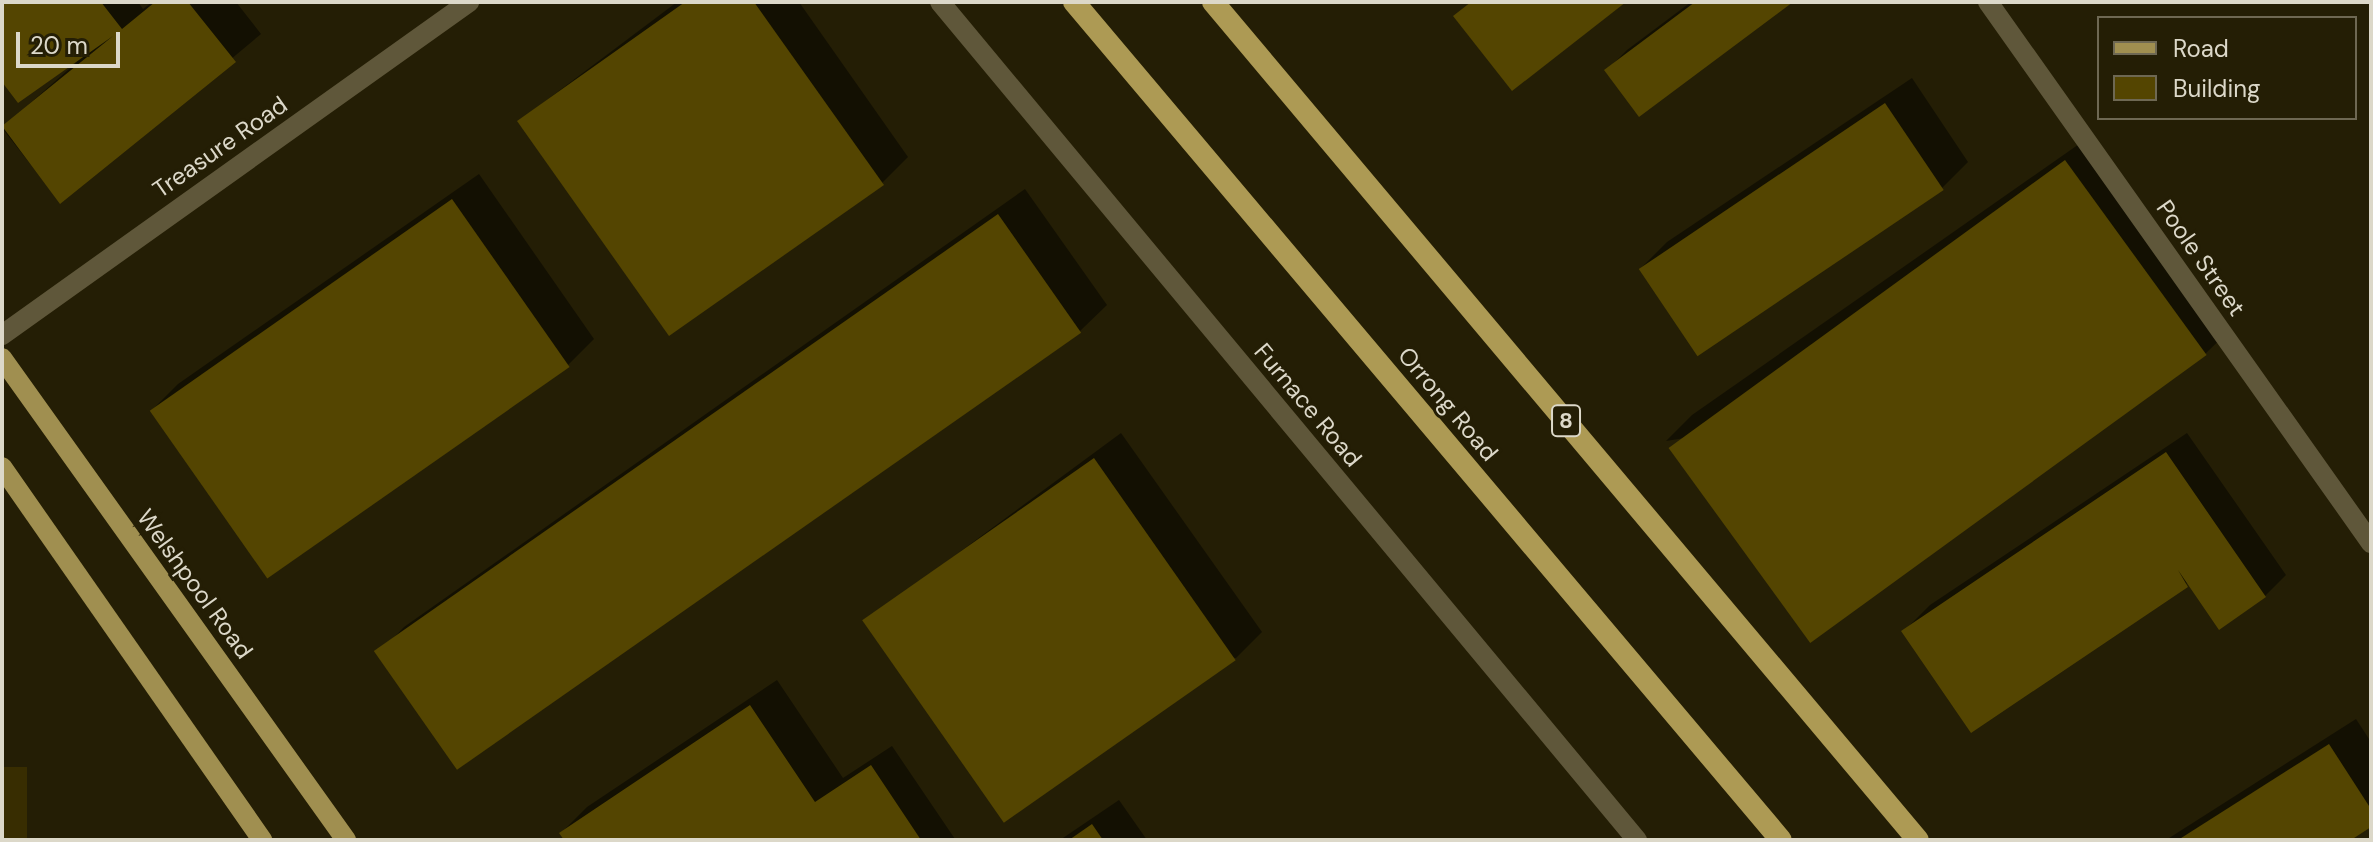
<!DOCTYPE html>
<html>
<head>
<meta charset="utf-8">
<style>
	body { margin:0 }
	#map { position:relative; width:2373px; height:842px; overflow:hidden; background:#241e05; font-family:"DM Sans",sans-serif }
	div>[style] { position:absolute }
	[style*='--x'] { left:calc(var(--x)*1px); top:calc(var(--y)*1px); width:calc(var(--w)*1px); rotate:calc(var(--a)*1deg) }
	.green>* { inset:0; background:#382d01; transform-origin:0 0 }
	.shadow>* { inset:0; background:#0007 }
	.building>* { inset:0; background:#544501; transform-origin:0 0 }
	.minor>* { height:20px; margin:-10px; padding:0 10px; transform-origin:10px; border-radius:10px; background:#5f573a }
	.primary>* { height:20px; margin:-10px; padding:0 10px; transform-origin:10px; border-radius:10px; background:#a08f50 }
	.trunk>* { height:22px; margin:-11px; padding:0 11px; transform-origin:11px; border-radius:11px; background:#ad9a54 }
	span { translate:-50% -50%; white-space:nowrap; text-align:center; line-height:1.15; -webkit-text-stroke:6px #241e05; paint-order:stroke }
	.shield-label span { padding:2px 6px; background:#241e05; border:2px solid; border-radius:6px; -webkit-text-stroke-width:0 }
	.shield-label { font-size:22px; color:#dcd8c9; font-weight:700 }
	.street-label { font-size:24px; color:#dcd8c9 }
	.frame { position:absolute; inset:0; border:4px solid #dcd8c9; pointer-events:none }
	.legend { position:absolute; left:2097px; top:16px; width:260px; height:104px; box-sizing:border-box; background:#241e05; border:2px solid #6e6853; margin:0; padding:10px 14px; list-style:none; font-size:24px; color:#dcd8c9 }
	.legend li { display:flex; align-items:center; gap:16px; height:40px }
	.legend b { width:40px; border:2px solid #6e6853 }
	.scale { position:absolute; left:16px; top:32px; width:104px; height:36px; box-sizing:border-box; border:4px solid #dcd8c9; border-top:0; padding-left:10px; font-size:24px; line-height:28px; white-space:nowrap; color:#dcd8c9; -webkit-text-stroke:6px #241e05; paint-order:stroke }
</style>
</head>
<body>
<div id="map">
	<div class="green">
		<i style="left:2px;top:767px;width:25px;height:73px"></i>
	</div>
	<div class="shadow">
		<i style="clip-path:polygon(2px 2px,138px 2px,143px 9px,152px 2px,236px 2px,261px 34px,60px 202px,2px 128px,77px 62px,2px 80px)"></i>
		<i style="clip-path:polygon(677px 2px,799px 2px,908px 157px,882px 183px,519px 121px)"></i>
		<i style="clip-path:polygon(1691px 2px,1790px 2px,1606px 71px,1627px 50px)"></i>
		<i style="clip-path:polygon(1912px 78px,1968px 162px,1942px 188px,1697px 352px,1641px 268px,1667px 242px)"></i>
		<i style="clip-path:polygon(2092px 135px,2231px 329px,2204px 355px,1666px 441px,1692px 415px)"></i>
		<i style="clip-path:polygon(479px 174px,594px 339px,568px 365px,267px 575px,152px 410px,178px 384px)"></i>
		<i style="clip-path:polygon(1025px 189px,1107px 305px,1080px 331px,378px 654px,404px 627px)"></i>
		<i style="clip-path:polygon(1121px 433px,1262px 632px,1236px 658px,866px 621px)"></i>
		<i style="clip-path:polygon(2187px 433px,2286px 575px,2265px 596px,2189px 583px,1904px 631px,1930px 605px)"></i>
		<i style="clip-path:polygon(777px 680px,843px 778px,892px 746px,955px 839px,566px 840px,561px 833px,587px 807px)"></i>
		<i style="clip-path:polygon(2356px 719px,2371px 742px,2371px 825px,2347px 840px,2166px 840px)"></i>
		<i style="clip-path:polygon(1119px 800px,1147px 840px,1060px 840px)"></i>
	</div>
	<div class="building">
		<i style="clip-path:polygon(2px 2px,101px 2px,122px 29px,155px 2px,188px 2px,236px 62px,60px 204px,2px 126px,113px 36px,18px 103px,2px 82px)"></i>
		<i style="clip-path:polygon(685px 2px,754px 2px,884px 185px,669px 336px,517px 121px)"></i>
		<i style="clip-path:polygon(1471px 2px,1626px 2px,1512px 91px,1453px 16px)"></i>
		<i style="clip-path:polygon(1695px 2px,1793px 2px,1639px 117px,1604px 70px)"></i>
		<i style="left:1885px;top:103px;width:105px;height:297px;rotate:56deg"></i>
		<i style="left:2065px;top:160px;width:241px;height:490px;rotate:54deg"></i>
		<i style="left:452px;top:199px;width:205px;height:369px;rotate:55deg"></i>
		<i style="left:998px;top:214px;width:145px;height:762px;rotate:55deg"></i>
		<i style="clip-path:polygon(2166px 452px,2266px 597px,2219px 630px,2178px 570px,2188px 587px,1971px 733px,1901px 631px)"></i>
		<i style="left:1094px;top:458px;width:247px;height:283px;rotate:55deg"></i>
		<i style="clip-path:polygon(750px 705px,815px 802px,871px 765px,921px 840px,564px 840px,559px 833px)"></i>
		<i style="clip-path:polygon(2329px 744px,2371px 809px,2371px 827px,2351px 840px,2178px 840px)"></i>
		<i style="clip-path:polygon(1092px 824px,1103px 840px,1069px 840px)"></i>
	</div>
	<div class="minor">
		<i style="--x:940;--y:2;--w:1090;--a:50.25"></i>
		<i style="--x:1988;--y:2;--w:663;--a:54.7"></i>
		<i style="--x:2;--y:335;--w:574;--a:-35.49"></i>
	</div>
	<div class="primary">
		<i style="--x:2;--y:358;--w:592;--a:54.48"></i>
		<i style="--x:2;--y:467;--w:455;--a:55.1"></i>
	</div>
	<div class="trunk">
		<i style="--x:1074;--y:2;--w:1096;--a:49.85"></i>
		<i style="--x:1213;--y:2;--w:1095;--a:49.93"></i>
	</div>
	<div class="shield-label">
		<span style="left:1566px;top:421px">8</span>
	</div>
	<div class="street-label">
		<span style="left:220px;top:147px;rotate:-35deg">Treasure Road</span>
		<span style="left:2201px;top:258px;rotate:55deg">Poole Street</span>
		<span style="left:1448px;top:404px;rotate:50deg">Orrong Road</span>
		<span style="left:1308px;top:405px;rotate:50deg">Furnace Road</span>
		<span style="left:195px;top:584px;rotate:54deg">Welshpool Road</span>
	</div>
	<div class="frame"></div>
	<ul class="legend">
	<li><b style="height:10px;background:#a08f50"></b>Road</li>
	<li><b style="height:22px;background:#544501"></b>Building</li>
	</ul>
	<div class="scale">20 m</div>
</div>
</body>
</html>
